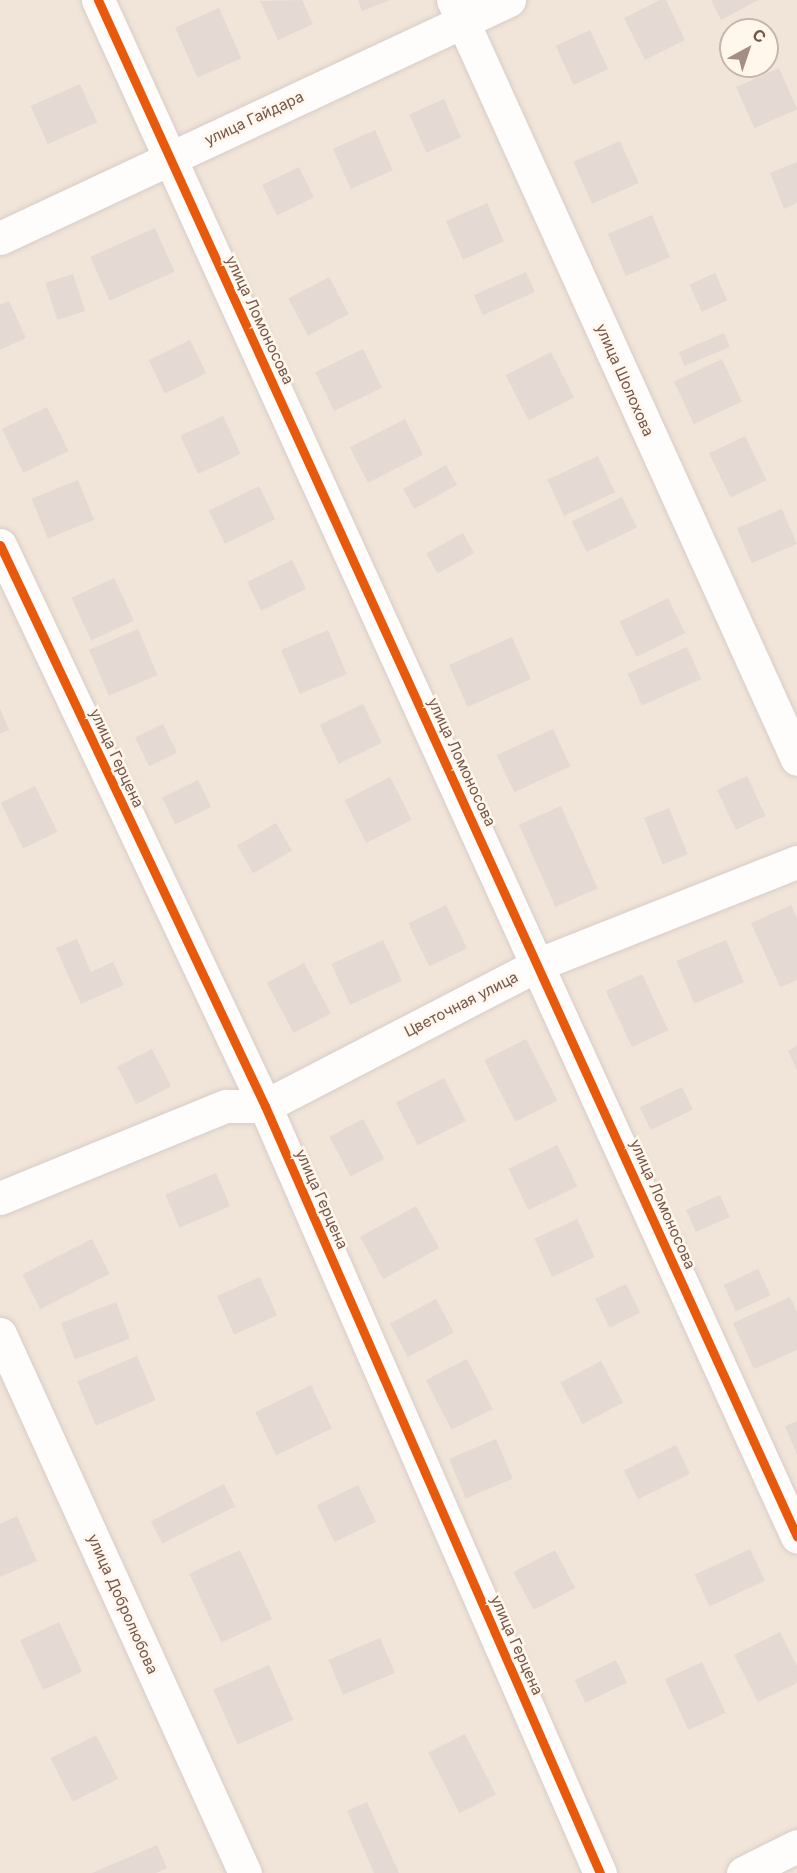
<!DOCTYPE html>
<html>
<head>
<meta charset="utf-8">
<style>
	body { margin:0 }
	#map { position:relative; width:797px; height:1873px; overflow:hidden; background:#f8f2eb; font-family:Inter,sans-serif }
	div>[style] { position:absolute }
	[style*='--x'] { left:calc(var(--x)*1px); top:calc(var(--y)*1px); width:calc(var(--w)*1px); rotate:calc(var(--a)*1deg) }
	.residential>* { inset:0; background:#f1e4d8 }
	.building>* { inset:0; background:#e4dad3; transform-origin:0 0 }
	.roads { filter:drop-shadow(0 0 2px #d6cdc8) drop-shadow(0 0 2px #d6cdc8) }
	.minor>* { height:33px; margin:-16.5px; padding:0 16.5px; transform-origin:16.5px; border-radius:16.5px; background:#fefdfc }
	.cycleway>* { height:9px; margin:-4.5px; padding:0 4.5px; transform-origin:4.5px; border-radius:4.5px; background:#e8590c }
	span { translate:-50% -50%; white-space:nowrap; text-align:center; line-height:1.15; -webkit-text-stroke:5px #fff6ec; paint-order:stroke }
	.street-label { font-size:15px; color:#76564a }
	.north { position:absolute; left:719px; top:18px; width:60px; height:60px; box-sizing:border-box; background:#fff6ec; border:2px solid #c8b6ab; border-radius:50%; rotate:40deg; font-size:16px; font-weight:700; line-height:24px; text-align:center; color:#76564a }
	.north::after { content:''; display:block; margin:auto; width:21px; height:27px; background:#a48d82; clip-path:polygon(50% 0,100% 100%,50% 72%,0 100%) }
</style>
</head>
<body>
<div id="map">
	<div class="residential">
		<i style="clip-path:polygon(evenodd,0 0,797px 0,797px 1873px,0 1873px,0 0,731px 30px,767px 30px,767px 66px,731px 66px,731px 30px)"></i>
	</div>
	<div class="building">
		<i style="clip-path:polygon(302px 0,313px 24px,278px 40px,260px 1px)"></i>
		<i style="clip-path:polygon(358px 0,390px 0,362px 11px)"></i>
		<i style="clip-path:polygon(660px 0,666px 0,685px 40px,645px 60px,624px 18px)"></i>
		<i style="clip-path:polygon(711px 0,758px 0,721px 20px)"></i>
		<i style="left:219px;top:8px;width:55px;height:48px;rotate:66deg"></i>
		<i style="left:590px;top:30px;width:43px;height:38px;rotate:65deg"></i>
		<i style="left:779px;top:68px;width:45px;height:47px;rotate:66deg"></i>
		<i style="left:80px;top:84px;width:42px;height:54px;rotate:66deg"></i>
		<i style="left:444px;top:99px;width:42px;height:38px;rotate:66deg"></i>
		<i style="left:375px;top:130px;width:44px;height:46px;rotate:66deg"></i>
		<i style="left:620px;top:141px;width:46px;height:51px;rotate:66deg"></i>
		<i style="clip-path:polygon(797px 162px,797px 203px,784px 209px,770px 173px)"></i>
		<i style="left:299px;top:167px;width:34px;height:41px;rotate:64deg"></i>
		<i style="left:487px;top:203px;width:42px;height:45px;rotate:66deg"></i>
		<i style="left:652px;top:215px;width:46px;height:48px;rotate:67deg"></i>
		<i style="left:155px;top:228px;width:48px;height:71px;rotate:66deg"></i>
		<i style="left:526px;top:272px;width:22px;height:57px;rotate:66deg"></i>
		<i style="left:715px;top:273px;width:30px;height:28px;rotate:66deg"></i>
		<i style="left:73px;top:274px;width:39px;height:29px;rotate:72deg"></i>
		<i style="left:329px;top:277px;width:42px;height:46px;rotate:62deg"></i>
		<i style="clip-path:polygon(9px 301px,26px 338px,0 350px,0 305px)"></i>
		<i style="left:724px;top:333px;width:15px;height:49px;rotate:67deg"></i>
		<i style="left:190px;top:340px;width:37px;height:46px;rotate:64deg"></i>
		<i style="left:363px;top:349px;width:43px;height:53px;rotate:64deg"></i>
		<i style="left:551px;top:352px;width:51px;height:51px;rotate:63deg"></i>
		<i style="left:722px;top:359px;width:47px;height:53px;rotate:65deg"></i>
		<i style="left:47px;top:407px;width:49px;height:50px;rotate:64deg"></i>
		<i style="left:223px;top:416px;width:42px;height:47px;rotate:65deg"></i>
		<i style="left:405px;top:419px;width:40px;height:62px;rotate:63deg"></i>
		<i style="left:745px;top:436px;width:49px;height:40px;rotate:64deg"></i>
		<i style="left:598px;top:456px;width:40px;height:56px;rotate:65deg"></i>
		<i style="left:446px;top:465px;width:23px;height:49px;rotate:61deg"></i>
		<i style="left:78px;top:480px;width:43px;height:50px;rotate:68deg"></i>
		<i style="left:259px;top:486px;width:37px;height:56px;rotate:64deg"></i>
		<i style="left:622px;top:497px;width:34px;height:56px;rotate:64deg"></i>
		<i style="left:782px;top:509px;width:38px;height:49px;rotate:67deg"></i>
		<i style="left:463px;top:533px;width:23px;height:42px;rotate:61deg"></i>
		<i style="left:292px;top:560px;width:32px;height:50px;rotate:64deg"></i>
		<i style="left:114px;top:578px;width:47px;height:47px;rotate:65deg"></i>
		<i style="left:668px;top:598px;width:39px;height:54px;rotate:64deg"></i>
		<i style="left:138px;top:629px;width:50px;height:53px;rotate:67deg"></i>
		<i style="left:328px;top:630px;width:48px;height:51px;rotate:67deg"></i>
		<i style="left:512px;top:637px;width:46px;height:69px;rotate:66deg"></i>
		<i style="left:687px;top:647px;width:35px;height:65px;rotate:66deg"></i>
		<i style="left:363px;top:704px;width:43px;height:48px;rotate:64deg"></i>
		<i style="clip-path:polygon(0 708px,9px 730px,0 734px)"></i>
		<i style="left:163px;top:724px;width:32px;height:31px;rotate:64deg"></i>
		<i style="left:553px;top:729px;width:41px;height:62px;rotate:65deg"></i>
		<i style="left:747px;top:776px;width:44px;height:33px;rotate:65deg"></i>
		<i style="left:390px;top:777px;width:48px;height:51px;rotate:63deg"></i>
		<i style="left:198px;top:780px;width:30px;height:40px;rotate:64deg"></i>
		<i style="left:35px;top:786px;width:51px;height:38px;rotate:64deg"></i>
		<i style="left:561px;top:806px;width:90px;height:46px;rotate:66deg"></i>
		<i style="left:669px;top:808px;width:50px;height:27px;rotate:68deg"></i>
		<i style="left:276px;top:823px;width:32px;height:45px;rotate:60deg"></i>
		<i style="left:446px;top:905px;width:48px;height:42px;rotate:64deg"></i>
		<i style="clip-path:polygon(791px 905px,797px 918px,797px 980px,780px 987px,751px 923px)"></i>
		<i style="clip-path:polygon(77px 939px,91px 972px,113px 962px,124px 985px,81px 1004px,56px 948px)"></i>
		<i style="left:383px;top:940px;width:45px;height:57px;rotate:65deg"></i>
		<i style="left:726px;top:940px;width:46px;height:54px;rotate:67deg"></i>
		<i style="left:304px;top:963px;width:57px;height:42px;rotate:62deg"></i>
		<i style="left:642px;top:974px;width:62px;height:40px;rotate:65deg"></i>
		<i style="left:526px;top:1039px;width:69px;height:47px;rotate:63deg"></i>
		<i style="clip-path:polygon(797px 1046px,797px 1070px,788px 1051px)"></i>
		<i style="left:152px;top:1049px;width:42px;height:39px;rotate:63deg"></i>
		<i style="left:444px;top:1078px;width:48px;height:54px;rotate:63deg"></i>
		<i style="left:682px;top:1087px;width:25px;height:47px;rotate:64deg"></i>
		<i style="left:363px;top:1119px;width:45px;height:38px;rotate:62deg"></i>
		<i style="left:557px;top:1145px;width:46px;height:54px;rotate:64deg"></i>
		<i style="left:216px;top:1173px;width:36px;height:55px;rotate:67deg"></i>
		<i style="left:720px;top:1195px;width:24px;height:37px;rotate:66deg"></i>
		<i style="left:416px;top:1206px;width:48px;height:64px;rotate:61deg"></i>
		<i style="left:577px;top:1219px;width:42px;height:47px;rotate:65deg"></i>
		<i style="left:92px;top:1239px;width:39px;height:78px;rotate:63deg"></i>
		<i style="left:758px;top:1269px;width:29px;height:38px;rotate:65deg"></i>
		<i style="left:260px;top:1277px;width:42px;height:47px;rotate:66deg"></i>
		<i style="left:626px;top:1284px;width:32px;height:34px;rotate:64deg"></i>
		<i style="clip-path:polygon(790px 1297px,797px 1312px,797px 1350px,754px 1369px,733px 1323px)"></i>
		<i style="left:436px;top:1299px;width:38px;height:52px;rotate:62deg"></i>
		<i style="left:116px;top:1302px;width:39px;height:59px;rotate:69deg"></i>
		<i style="left:137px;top:1356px;width:48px;height:65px;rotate:67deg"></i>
		<i style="left:467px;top:1359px;width:56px;height:46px;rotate:63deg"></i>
		<i style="left:601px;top:1361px;width:47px;height:46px;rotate:62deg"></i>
		<i style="left:311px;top:1385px;width:48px;height:62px;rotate:64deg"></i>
		<i style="clip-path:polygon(797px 1421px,797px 1455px,785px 1426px)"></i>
		<i style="left:496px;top:1439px;width:43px;height:51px;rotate:67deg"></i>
		<i style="left:676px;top:1445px;width:32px;height:58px;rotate:64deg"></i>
		<i style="left:224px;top:1484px;width:25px;height:82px;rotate:63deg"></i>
		<i style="left:358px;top:1485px;width:41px;height:46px;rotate:64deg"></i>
		<i style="clip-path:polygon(17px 1516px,37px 1561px,0 1577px,0 1524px)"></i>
		<i style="left:750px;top:1549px;width:35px;height:61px;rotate:65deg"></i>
		<i style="left:240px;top:1550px;width:76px;height:56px;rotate:65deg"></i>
		<i style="left:555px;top:1550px;width:43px;height:47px;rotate:62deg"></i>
		<i style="left:59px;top:1622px;width:55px;height:43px;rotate:65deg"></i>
		<i style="clip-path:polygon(780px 1632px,797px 1666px,797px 1683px,758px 1702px,734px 1655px)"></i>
		<i style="left:380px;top:1638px;width:38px;height:56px;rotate:67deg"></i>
		<i style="left:616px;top:1660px;width:25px;height:46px;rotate:64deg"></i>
		<i style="left:702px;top:1662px;width:56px;height:41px;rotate:65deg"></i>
		<i style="left:269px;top:1665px;width:60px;height:61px;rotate:66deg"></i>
		<i style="left:465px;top:1734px;width:68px;height:41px;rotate:63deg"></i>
		<i style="left:96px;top:1735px;width:49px;height:51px;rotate:63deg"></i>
		<i style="clip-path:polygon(367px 1802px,399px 1873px,374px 1873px,347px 1811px)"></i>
		<i style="clip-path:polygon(157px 1845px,167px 1868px,156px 1873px,92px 1873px)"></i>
	</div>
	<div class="roads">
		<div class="minor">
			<i style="--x:98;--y:0;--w:1688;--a:65.54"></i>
			<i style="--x:453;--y:0;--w:833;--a:65.62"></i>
			<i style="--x:0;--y:238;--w:562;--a:-25.06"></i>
			<i style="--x:0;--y:545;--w:620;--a:64.72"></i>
			<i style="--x:265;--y:1106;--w:837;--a:66.41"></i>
			<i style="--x:0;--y:1198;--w:244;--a:-22.2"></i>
			<i style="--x:226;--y:1106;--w:39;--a:0"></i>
			<i style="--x:265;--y:1106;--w:309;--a:-27.4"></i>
			<i style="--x:539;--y:964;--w:277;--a:-21.6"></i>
			<i style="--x:0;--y:1334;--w:592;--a:65.56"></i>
			<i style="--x:743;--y:1873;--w:60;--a:-26.6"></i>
		</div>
	</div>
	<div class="cycleway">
		<i style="--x:98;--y:0;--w:1688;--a:65.54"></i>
		<i style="--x:0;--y:545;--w:620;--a:64.72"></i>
		<i style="--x:265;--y:1106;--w:837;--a:66.41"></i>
	</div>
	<div class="street-label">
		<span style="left:254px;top:118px;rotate:-25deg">улица Гайдара</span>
		<span style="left:260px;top:320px;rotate:65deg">улица Ломоносова</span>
		<span style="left:625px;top:380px;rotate:66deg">улица Шолохова</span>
		<span style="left:117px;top:758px;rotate:65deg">улица Герцена</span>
		<span style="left:462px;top:762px;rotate:65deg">улица Ломоносова</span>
		<span style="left:461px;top:1004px;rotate:-27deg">Цветочная улица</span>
		<span style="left:322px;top:1199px;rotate:66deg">улица Герцена</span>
		<span style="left:663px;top:1204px;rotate:66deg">улица Ломоносова</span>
		<span style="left:123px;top:1604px;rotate:66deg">улица Добролюбова</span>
		<span style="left:517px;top:1645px;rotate:66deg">улица Герцена</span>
	</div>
	<div class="north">С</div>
</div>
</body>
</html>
